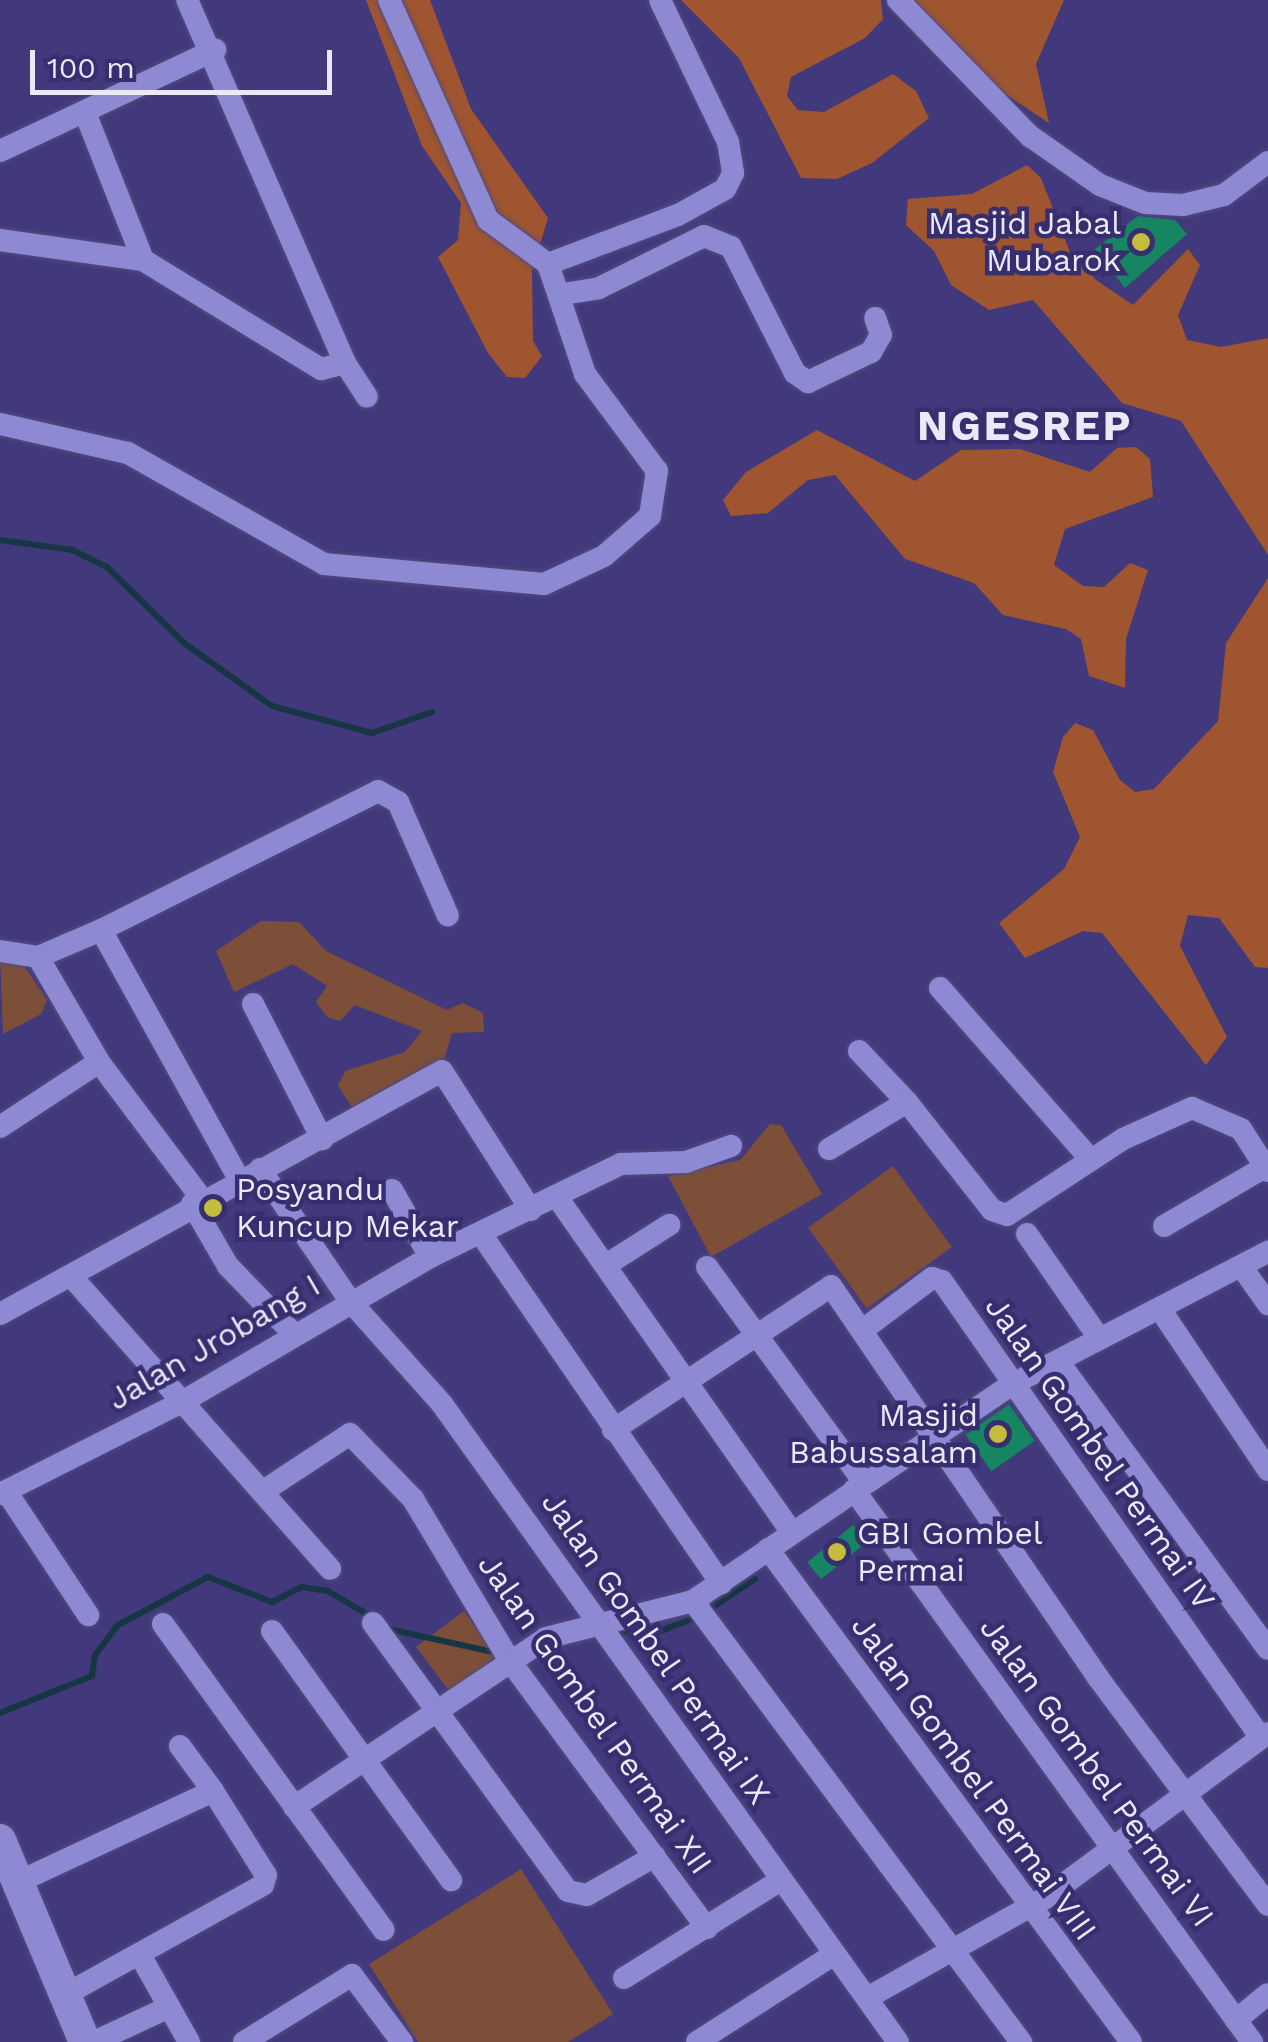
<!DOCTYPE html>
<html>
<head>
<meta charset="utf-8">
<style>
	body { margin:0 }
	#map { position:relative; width:1268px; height:2042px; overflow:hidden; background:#41397b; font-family:"Work Sans",sans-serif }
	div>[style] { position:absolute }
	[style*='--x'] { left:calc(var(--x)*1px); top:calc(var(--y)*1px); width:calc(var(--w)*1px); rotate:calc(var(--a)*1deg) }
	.green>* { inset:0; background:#7e4f38; transform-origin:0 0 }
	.forest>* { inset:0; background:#9f5530 }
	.stream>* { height:6px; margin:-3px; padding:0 3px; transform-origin:3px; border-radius:3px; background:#153642 }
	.building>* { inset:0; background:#168562; transform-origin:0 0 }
	.roads { filter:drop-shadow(0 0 2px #534b7f) drop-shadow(0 0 2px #534b7f) }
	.street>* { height:22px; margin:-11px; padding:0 11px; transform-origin:11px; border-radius:11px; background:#8d89d3 }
	.secondary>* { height:32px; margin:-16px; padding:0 16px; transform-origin:16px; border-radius:16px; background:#8d89d3 }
	.dots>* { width:28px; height:28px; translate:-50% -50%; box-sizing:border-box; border:5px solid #372e6f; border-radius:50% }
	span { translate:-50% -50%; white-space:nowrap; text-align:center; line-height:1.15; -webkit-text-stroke:9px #372e6f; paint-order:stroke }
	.poi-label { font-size:32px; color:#e9e9f9 }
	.right { translate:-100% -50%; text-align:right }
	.left { translate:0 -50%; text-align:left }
	.street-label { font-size:32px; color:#e9e9f9 }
	.district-label { font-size:42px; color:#e9e9f9; font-weight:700; letter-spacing:2.5px }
	.scale { position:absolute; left:30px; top:50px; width:302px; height:45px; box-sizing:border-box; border:5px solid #e9e9f9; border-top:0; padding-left:12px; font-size:30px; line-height:35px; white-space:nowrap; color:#e9e9f9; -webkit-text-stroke:8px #372e6f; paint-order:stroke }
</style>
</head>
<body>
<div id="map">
	<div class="green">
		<i style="clip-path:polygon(261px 921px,299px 922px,326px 951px,447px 1010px,463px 1003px,483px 1013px,484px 1032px,452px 1033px,443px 1063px,356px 1114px,338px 1085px,345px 1071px,405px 1052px,422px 1031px,355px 1005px,340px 1021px,327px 1017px,316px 1002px,327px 986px,293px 964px,234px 992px,216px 951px)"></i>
		<i style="clip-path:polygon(0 957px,22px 963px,47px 1000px,41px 1014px,3px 1034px)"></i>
		<i style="clip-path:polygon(770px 1124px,781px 1125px,822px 1194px,711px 1257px,668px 1176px,740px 1160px)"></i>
		<i style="left:893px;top:1166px;width:100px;height:105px;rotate:54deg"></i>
		<i style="left:464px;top:1611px;width:56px;height:60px;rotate:53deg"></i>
		<i style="clip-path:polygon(521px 1869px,613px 2014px,568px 2042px,418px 2042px,369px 1964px)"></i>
	</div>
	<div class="forest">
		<i style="clip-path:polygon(366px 0,430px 0,471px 109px,548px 218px,532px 270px,533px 341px,542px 356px,525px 378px,507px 377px,488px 353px,438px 257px,458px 240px,461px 203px,422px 146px)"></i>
		<i style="clip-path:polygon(681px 0,881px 0,883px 19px,865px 38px,791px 77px,787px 96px,798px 110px,824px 112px,893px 74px,916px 91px,929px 118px,872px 163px,837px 179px,801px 178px,739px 58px)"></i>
		<i style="clip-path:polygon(911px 0,1064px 0,1036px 64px,1049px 123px,1002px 92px)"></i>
		<i style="clip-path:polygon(1027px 165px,1041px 178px,1070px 252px,1096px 280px,1133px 305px,1188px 249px,1200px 265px,1178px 315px,1187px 340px,1221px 347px,1268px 338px,1268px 555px,1181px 421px,1122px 403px,1033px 300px,989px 310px,951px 285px,934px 251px,906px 225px,908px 199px,972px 194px)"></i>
		<i style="clip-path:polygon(817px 430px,915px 481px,961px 450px,1020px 449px,1090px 472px,1117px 448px,1136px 447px,1150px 459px,1153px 497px,1065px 529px,1054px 565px,1083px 586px,1104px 587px,1130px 563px,1148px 570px,1126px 639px,1125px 688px,1089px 676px,1081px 639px,1066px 629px,1003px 615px,974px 583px,905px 559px,835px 475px,808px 480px,768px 513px,731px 516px,723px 500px,746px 472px)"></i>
		<i style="clip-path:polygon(1268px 578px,1268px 968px,1255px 967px,1219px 918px,1188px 915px,1180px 946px,1227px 1037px,1206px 1065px,1102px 933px,1083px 931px,1025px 958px,999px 923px,1064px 869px,1080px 837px,1053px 772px,1063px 737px,1075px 723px,1093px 730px,1120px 780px,1135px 792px,1154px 789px,1218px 721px,1226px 643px)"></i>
	</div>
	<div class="stream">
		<i style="--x:0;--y:540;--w:73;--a:7.9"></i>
		<i style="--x:72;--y:550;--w:39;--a:26"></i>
		<i style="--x:107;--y:567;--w:108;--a:44.6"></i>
		<i style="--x:184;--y:643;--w:108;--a:35.6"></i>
		<i style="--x:272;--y:706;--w:104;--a:15.1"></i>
		<i style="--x:372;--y:733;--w:64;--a:-19.3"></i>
		<i style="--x:707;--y:1611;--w:58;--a:-33.7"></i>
		<i style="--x:389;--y:1629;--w:111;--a:12.5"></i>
		<i style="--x:612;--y:1631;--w:42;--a:4.1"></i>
		<i style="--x:654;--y:1634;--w:45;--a:-22"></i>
		<i style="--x:0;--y:1713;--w:99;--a:-21.9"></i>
		<i style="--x:92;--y:1676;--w:21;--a:-82"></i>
		<i style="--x:95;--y:1655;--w:38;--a:-53"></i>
		<i style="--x:118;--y:1625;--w:102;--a:-28.1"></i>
		<i style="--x:208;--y:1577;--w:69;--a:21.3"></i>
		<i style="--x:272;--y:1602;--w:34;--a:-27"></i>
		<i style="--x:302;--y:1587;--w:26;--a:9"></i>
		<i style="--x:328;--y:1591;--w:49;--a:30.8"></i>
	</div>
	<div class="building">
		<i style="clip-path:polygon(1138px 216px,1175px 220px,1187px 234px,1125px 288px,1095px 249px)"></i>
		<i style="left:1009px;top:1404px;width:45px;height:53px;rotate:55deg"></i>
		<i style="left:853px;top:1525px;width:22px;height:59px;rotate:51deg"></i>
	</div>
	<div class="roads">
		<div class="street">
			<i style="--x:898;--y:0;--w:190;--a:45.9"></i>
			<i style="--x:1030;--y:136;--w:85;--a:35"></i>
			<i style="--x:1100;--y:185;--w:48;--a:21.8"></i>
			<i style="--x:1145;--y:203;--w:38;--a:3"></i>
			<i style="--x:1183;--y:205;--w:42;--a:-13.7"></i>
			<i style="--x:1224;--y:195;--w:55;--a:-36.9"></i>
			<i style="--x:86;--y:115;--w:156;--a:68.5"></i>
			<i style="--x:0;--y:151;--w:238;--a:-25.2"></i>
			<i style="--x:0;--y:240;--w:144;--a:8"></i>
			<i style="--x:143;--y:260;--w:209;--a:31.5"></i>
			<i style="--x:321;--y:369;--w:25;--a:-14"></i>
			<i style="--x:345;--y:363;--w:396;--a:-113.5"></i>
			<i style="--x:548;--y:264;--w:139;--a:-20.7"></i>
			<i style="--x:678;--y:215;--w:54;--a:-29"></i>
			<i style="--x:725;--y:189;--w:18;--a:-63"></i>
			<i style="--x:733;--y:173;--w:31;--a:-99"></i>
			<i style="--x:728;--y:142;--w:157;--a:-115.6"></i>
			<i style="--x:563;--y:294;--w:36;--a:-9"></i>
			<i style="--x:599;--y:288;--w:117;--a:-26.3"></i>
			<i style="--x:704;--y:236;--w:29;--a:22"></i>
			<i style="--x:731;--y:247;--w:141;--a:63.1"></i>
			<i style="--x:795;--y:373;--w:16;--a:35"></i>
			<i style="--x:808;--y:382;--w:70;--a:-25.5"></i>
			<i style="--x:871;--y:352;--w:20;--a:-60"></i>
			<i style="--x:881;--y:335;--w:18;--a:-109"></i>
			<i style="--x:345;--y:363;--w:40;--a:57.1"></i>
			<i style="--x:0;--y:424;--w:131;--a:12.8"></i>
			<i style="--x:128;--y:453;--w:225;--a:29.5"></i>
			<i style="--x:324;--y:564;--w:221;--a:5.2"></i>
			<i style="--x:544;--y:584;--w:66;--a:-25"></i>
			<i style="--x:604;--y:556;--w:61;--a:-41"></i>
			<i style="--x:650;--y:516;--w:46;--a:-81.2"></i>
			<i style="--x:657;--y:471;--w:121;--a:-126.6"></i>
			<i style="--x:585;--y:374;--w:116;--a:-108.6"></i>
			<i style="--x:548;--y:264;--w:74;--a:-143.7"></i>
			<i style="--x:488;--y:220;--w:241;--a:-114.2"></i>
			<i style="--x:101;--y:930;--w:310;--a:-26.6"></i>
			<i style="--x:378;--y:791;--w:23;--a:29"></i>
			<i style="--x:398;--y:802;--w:124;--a:66.3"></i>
			<i style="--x:0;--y:951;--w:38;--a:9"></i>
			<i style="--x:38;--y:957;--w:69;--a:-23.2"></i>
			<i style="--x:101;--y:930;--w:285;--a:61"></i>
			<i style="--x:38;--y:957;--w:121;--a:59.8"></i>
			<i style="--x:99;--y:1062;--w:170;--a:53.1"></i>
			<i style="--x:940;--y:988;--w:229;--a:48.7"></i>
			<i style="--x:253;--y:1004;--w:152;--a:62.9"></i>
			<i style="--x:859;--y:1051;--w:70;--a:46.7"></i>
			<i style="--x:0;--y:1127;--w:118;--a:-33.3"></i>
			<i style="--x:829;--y:1149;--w:91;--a:-31.1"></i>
			<i style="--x:907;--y:1102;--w:137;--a:51.8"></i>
			<i style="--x:992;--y:1210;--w:16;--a:18"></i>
			<i style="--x:1007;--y:1215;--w:139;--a:-33.2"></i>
			<i style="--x:1123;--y:1139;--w:76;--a:-24.2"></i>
			<i style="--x:1192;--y:1108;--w:53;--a:23.2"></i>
			<i style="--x:1241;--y:1129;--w:50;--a:57.3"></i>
			<i style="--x:260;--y:1169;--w:160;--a:55.7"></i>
			<i style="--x:350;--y:1301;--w:138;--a:48.2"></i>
			<i style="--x:442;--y:1404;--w:784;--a:54.45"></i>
			<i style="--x:392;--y:1190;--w:77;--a:60.4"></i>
			<i style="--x:557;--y:1197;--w:410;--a:55"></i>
			<i style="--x:192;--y:1204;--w:72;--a:59.9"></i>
			<i style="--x:228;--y:1266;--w:93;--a:45.9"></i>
			<i style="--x:1164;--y:1226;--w:117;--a:-30.3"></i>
			<i style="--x:481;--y:1234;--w:424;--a:55.5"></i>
			<i style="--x:1027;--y:1234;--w:126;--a:55.3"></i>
			<i style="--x:606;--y:1265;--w:75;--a:-32.4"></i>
			<i style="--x:1241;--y:1266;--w:47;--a:54.6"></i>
			<i style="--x:707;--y:1267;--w:268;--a:53.9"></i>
			<i style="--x:71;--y:1276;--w:391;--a:48.5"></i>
			<i style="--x:1160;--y:1309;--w:194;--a:56.1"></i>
			<i style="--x:0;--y:1314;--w:504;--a:-28.8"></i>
			<i style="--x:442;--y:1071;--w:165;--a:57.4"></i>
			<i style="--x:864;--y:1329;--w:85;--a:-36.9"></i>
			<i style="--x:932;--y:1278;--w:10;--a:17"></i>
			<i style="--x:942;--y:1281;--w:557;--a:55.08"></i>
			<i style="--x:1058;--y:1361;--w:356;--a:53.9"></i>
			<i style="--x:613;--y:1430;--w:261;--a:-33.4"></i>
			<i style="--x:831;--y:1286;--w:476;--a:55.7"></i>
			<i style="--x:1099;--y:1679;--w:282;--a:53.2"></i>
			<i style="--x:854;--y:1490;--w:681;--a:54.21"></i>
			<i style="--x:6;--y:1491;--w:149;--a:56.5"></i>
			<i style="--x:262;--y:1492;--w:105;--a:-33.4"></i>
			<i style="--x:350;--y:1434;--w:91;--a:45.9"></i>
			<i style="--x:413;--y:1499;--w:189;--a:59.1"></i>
			<i style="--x:510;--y:1661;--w:332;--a:53.6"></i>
			<i style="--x:0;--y:1494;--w:204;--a:-26.8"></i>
			<i style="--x:182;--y:1402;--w:287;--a:-30.3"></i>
			<i style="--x:430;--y:1257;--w:212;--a:-26"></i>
			<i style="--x:621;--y:1164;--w:65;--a:-1.8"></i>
			<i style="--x:686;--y:1162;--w:48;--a:-19.6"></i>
			<i style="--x:768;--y:1549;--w:612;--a:53.64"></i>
			<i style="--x:693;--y:1601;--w:550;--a:53.36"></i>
			<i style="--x:373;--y:1623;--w:331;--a:54"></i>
			<i style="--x:568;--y:1891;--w:19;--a:12"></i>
			<i style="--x:587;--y:1895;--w:78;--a:-29.8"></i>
			<i style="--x:163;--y:1624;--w:377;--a:54.2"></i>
			<i style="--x:272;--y:1631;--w:307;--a:54.3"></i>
			<i style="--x:180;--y:1746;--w:56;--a:53.7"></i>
			<i style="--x:294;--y:1807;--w:303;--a:-33.8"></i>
			<i style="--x:546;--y:1638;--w:152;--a:-14.1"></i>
			<i style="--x:693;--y:1601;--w:382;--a:-34.2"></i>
			<i style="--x:1009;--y:1386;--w:292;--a:-27.4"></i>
			<i style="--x:16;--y:1883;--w:217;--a:-25"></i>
			<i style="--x:213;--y:1791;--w:99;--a:57.8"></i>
			<i style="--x:266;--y:1875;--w:10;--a:107"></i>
			<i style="--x:263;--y:1885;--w:223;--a:151"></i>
			<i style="--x:140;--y:1955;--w:100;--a:60.6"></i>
			<i style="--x:624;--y:1978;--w:185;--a:-32"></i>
			<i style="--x:867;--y:1998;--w:204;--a:-29.3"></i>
			<i style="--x:1045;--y:1898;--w:277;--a:-36.5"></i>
			<i style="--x:1236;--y:2020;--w:41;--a:-39.1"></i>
			<i style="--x:94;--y:2042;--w:83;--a:-25"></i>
			<i style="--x:244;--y:2042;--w:127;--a:-31.8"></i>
			<i style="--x:352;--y:1975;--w:84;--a:53.3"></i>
			<i style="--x:697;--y:2042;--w:161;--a:-32.6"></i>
		</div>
		<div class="secondary">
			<i style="--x:0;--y:1840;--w:219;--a:67.2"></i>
		</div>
	</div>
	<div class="dots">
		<i style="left:1141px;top:242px;background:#c4bc3d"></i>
		<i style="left:213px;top:1208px;background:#c4bc3d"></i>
		<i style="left:998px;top:1434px;background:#c4bc3d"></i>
		<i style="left:837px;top:1552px;background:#c4bc3d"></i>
	</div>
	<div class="poi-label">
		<span class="right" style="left:1121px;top:242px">Masjid Jabal<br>Mubarok</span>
		<span class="left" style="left:236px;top:1208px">Posyandu<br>Kuncup Mekar</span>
		<span class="right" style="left:978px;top:1434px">Masjid<br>Babussalam</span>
		<span class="left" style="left:857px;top:1552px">GBI Gombel<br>Permai</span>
	</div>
	<div class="street-label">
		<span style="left:214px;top:1342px;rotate:-30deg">Jalan Jrobang I</span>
		<span style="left:1100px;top:1453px;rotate:55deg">Jalan Gombel Permai IV</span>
		<span style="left:656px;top:1648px;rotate:55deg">Jalan Gombel Permai IX</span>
		<span style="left:595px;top:1714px;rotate:55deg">Jalan Gombel Permai XII</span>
		<span style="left:1097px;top:1772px;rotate:54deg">Jalan Gombel Permai VI</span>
		<span style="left:974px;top:1778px;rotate:54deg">Jalan Gombel Permai VIII</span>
	</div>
	<div class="district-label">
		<span style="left:1025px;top:426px">NGESREP</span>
	</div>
	<div class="scale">100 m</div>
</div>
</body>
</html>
